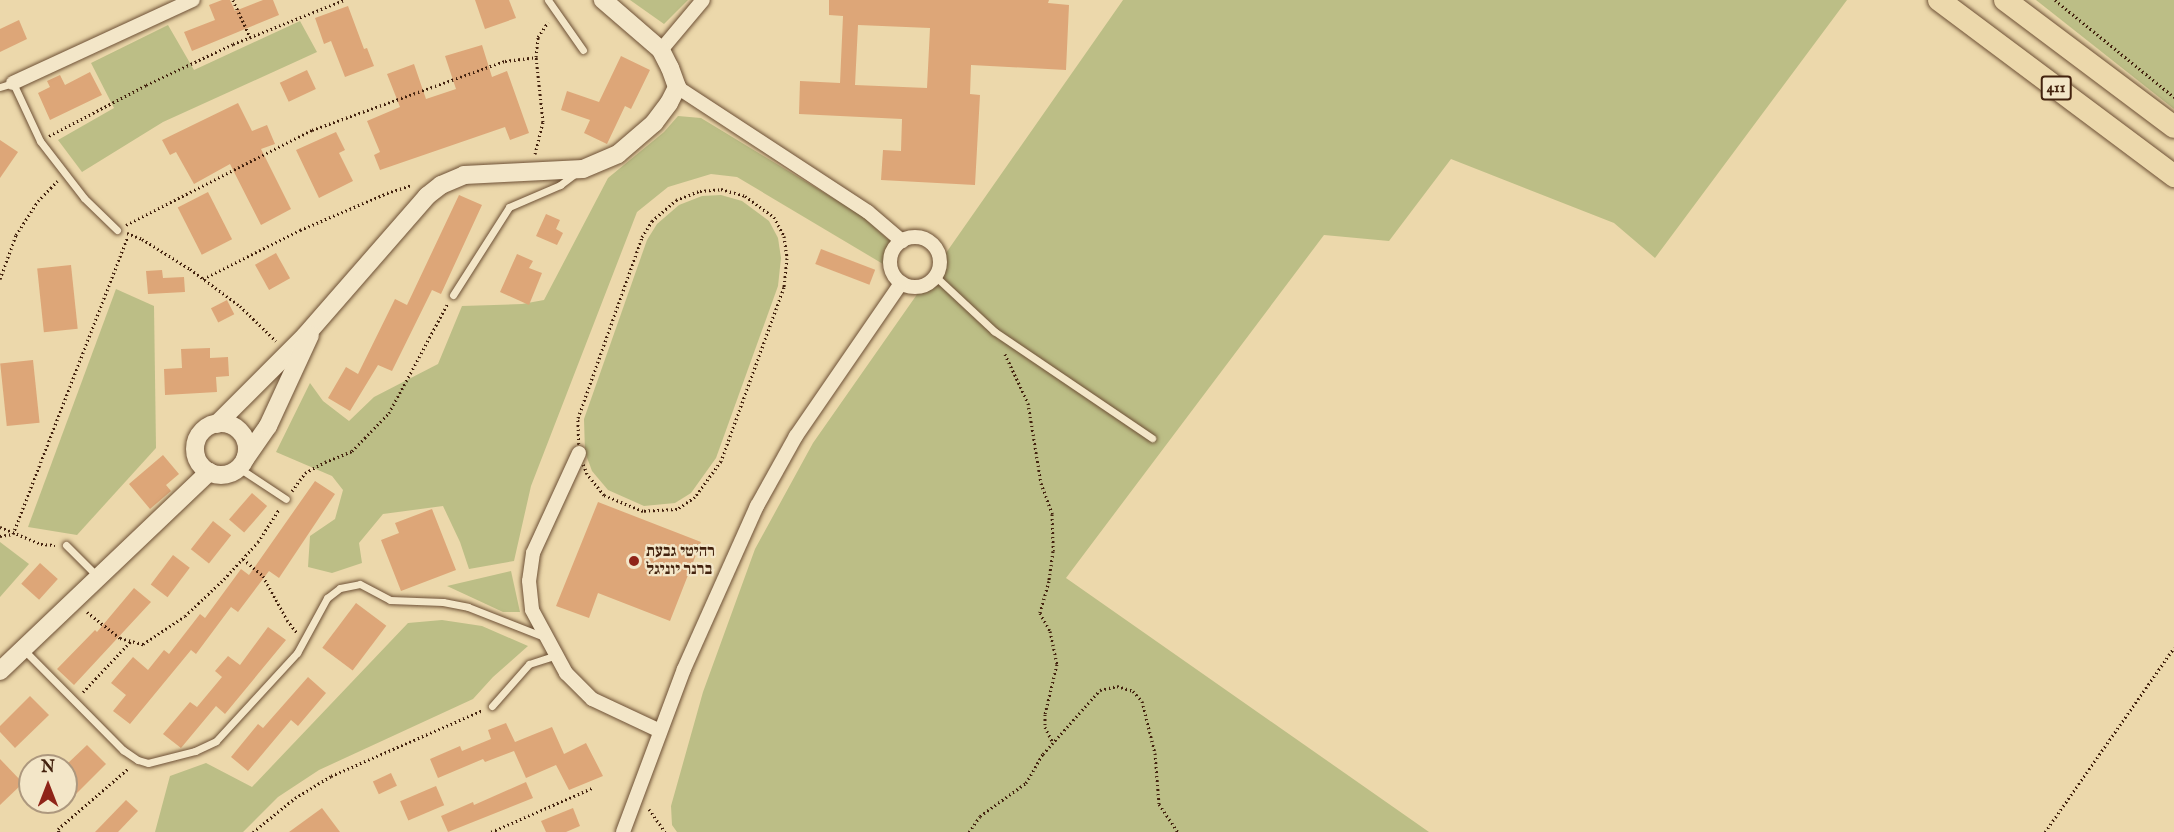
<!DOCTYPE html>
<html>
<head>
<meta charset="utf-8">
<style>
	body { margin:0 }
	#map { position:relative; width:2174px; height:832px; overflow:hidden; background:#ecd8ab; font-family:"IM FELL English","Frank Ruhl Libre",serif }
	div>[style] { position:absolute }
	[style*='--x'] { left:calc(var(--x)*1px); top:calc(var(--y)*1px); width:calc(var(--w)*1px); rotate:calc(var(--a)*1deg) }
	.green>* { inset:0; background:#bcbe86 }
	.building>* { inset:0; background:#dda678; transform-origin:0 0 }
	.path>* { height:3px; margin-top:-1.5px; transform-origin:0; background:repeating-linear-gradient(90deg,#43220e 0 1.5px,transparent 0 4.5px) }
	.roads { filter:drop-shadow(0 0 2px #6d5035) drop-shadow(0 0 2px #6d5035) }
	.service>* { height:7px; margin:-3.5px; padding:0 3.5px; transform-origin:3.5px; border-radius:3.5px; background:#f3e6c8 }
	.minor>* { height:14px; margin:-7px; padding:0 7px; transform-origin:7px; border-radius:7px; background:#f3e6c8 }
	.minor>.ring { margin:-7px; padding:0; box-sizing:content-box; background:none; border:14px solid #f3e6c8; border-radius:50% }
	.tertiary>* { height:18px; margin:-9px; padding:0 9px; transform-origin:9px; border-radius:9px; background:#f3e6c8 }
	.tertiary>.ring { margin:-9px; padding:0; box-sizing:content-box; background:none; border:18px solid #f3e6c8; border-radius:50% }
	.primary>* { height:22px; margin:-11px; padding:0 11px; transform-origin:11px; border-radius:11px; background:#ecd8ab }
	.dots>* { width:16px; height:16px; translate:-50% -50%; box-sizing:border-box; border:3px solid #f3e6c8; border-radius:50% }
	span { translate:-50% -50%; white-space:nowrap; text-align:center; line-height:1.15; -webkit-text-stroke:4.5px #f3e6c8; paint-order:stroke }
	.shield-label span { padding:2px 4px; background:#f3e6c8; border:2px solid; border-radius:4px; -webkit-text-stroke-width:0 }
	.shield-label { font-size:15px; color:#43220e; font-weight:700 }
	.poi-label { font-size:16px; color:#43220e; font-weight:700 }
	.left { translate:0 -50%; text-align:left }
	.north { position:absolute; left:18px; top:754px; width:60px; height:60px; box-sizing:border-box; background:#f3e6c8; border:2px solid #ad987e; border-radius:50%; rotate:0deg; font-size:16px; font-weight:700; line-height:24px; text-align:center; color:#43220e }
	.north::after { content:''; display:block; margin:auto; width:21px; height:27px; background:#8f2418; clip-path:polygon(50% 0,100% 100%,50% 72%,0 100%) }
</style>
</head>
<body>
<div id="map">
	<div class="green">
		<i style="clip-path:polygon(630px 0,688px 0,664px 24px)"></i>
		<i style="clip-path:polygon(1123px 0,1847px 0,1655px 258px,1614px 223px,1451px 159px,1389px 241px,1324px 235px,1066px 578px,1429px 832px,677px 832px,672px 825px,671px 806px,703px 692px,755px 549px,813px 443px)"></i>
		<i style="clip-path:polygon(2036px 0,2174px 0,2174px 109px)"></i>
		<i style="clip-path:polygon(300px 21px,317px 52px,163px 122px,82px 172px,58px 140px,114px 108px,91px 63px,168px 25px,194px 70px)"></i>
		<i style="clip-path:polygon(678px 116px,701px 118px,861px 215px,891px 242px,885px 249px,883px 264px,737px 177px,711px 174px,668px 187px,637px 212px,531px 486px,514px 561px,469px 569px,460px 542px,443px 506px,383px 514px,359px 543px,362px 563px,332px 573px,308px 567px,310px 536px,335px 519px,343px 490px,332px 476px,276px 452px,310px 383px,323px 401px,349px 421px,374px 397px,438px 364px,462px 306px,522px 304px,544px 300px,608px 178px,664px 132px)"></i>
		<i style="clip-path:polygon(721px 195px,742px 201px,769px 221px,778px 238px,781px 258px,778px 286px,716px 458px,691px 493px,675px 503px,644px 506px,608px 490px,592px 471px,585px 452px,584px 419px,647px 240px,657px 224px,679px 205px,702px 196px)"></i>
		<i style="clip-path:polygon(116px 289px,154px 306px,156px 448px,77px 535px,28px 527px)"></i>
		<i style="clip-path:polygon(0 542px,29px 564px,0 597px)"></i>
		<i style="clip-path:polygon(511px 571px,520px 612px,503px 612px,447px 586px)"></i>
		<i style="clip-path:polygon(442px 620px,482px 626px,528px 646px,493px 677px,473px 699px,319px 770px,278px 797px,243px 832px,155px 832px,170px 776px,206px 763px,252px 787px,408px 623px)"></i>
	</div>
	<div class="building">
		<i style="clip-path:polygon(222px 0,230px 0,235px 11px,263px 0,273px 0,279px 15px,192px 51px,184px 32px,215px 20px,209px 5px)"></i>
		<i style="clip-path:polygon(475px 0,509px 0,516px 18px,485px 29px)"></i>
		<i style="clip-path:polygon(evenodd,829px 0,1049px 0,1048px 3px,1069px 5px,1066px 70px,971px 65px,970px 94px,980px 95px,975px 185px,881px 180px,883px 150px,901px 151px,902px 119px,799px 114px,800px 81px,840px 83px,843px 16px,829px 15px,829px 0,858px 25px,930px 28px,927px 88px,855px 85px,858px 25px)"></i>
		<i style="clip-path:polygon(348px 6px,364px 49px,367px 48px,374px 66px,345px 77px,331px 41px,324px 44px,315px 18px)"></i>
		<i style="clip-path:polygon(19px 20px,27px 39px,0 52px,0 29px)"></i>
		<i style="clip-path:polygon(482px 45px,492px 77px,507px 71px,529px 133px,510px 140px,505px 127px,380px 170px,374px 155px,380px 152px,367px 121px,400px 107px,387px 74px,414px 64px,426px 99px,456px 89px,445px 56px)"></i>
		<i style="clip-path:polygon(621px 56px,650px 70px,631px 109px,625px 106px,607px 144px,584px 133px,590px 120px,561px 110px,567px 91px,599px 102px)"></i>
		<i style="left:307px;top:70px;width:21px;height:30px;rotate:65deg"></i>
		<i style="clip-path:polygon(90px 72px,102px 95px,50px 120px,38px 93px,50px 87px,47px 81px,60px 75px,65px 85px)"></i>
		<i style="clip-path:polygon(238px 103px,252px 131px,267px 125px,275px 144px,261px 149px,291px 209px,261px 225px,230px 164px,194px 184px,176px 152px,170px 155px,162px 140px)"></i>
		<i style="clip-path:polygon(336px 132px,345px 150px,339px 153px,353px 181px,319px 198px,296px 150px)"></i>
		<i style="clip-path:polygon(0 140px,18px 152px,0 178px)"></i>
		<i style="left:208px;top:192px;width:53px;height:34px;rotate:63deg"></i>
		<i style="clip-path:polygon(459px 195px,482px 205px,441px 294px,432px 290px,392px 371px,378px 365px,350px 411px,328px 398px,346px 367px,358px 374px,395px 299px,407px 305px)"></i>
		<i style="clip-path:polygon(546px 214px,560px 220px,556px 229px,563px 233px,557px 245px,536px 236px)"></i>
		<i style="left:821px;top:249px;width:58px;height:16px;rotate:21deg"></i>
		<i style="left:276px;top:253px;width:29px;height:24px;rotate:61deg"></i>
		<i style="clip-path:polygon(517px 254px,533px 261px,529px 268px,542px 273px,529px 305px,500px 292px)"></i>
		<i style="left:71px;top:265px;width:64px;height:34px;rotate:84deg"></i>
		<i style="clip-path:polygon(162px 270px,163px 278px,184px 277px,185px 292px,148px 294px,146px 271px)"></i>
		<i style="left:227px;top:300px;width:16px;height:18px;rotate:63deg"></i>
		<i style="clip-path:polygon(210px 348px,210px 358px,228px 357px,229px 376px,216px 377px,217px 392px,165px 395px,164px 369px,182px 368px,181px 349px)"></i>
		<i style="left:33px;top:360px;width:63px;height:33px;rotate:84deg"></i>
		<i style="clip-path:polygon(163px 455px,179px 474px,166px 485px,171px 491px,150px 509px,129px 484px)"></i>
		<i style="clip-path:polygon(315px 481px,335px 494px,279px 578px,269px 571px,238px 612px,231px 607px,196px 654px,191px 650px,130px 724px,113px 711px,126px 695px,111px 683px,133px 657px,148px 670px,164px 650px,169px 654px,200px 614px,205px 618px,241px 569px,249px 575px)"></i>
		<i style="left:252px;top:493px;width:20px;height:35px;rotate:41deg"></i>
		<i style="clip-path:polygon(598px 502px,701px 542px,670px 621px,598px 593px,589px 618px,556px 606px)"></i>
		<i style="clip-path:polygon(432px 509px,456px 570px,401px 591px,381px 540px,399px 533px,395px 523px)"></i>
		<i style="left:213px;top:521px;width:23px;height:36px;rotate:38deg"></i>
		<i style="left:173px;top:555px;width:21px;height:37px;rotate:37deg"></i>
		<i style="left:40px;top:563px;width:24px;height:28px;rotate:42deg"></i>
		<i style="clip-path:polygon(134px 588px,151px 602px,74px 685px,57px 669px,95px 630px,97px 632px)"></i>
		<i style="left:356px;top:603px;width:38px;height:56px;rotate:37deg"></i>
		<i style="clip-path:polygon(268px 627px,286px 640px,225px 714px,216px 706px,181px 748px,163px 734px,190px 702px,197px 707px,222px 677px,215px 671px,228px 656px,240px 665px)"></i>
		<i style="clip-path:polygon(308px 677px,326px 693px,298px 726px,291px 720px,248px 771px,231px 757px,258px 724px,263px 728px)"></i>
		<i style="clip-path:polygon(30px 696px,49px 715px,15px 748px,0 732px,0 726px)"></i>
		<i style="clip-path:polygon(506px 723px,515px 742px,552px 727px,564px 754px,586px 743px,603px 776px,569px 790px,556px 765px,526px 778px,514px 751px,485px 762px,483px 759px,438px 778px,430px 759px,460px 746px,462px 751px,491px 739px,488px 730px)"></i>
		<i style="clip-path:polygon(87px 745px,106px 764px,66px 804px,66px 765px)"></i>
		<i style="clip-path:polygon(0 759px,23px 783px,0 805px)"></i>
		<i style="left:391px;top:773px;width:14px;height:20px;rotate:65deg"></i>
		<i style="clip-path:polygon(526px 782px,533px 798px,448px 832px,441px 816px,473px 802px,474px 805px)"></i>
		<i style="left:436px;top:786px;width:21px;height:39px;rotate:67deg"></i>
		<i style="clip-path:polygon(126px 800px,138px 811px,118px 832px,95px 832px)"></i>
		<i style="clip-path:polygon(322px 808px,340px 832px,289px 832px)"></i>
		<i style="clip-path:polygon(573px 808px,580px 826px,566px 832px,546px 832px,541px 821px)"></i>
	</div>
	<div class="path">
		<i style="--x:233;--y:0;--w:41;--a:65.3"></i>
		<i style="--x:2055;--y:0;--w:154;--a:39.2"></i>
		<i style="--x:49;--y:136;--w:110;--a:-27.7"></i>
		<i style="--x:146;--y:85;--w:96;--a:-25.2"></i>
		<i style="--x:233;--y:44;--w:119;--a:-21.6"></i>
		<i style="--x:535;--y:154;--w:33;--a:-76"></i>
		<i style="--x:543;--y:122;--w:65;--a:-96.1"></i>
		<i style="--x:536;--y:57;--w:20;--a:-84"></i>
		<i style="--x:538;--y:37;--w:18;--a:-56"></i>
		<i style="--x:721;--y:189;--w:25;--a:16"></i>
		<i style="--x:745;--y:196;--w:36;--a:36"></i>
		<i style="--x:774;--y:217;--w:21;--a:62"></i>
		<i style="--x:784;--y:236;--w:22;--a:82"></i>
		<i style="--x:787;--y:258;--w:29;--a:96"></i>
		<i style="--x:784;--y:287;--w:185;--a:109.9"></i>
		<i style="--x:721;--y:461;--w:44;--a:125.8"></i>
		<i style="--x:695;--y:497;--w:22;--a:146"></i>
		<i style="--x:677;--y:509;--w:34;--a:177"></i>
		<i style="--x:643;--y:511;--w:42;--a:-157.7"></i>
		<i style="--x:604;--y:495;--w:27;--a:-129"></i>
		<i style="--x:587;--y:474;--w:22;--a:-111"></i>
		<i style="--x:579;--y:453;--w:35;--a:-92"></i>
		<i style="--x:578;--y:418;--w:192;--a:-70.5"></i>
		<i style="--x:642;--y:237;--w:19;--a:-58"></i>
		<i style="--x:652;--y:221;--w:32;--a:-41"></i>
		<i style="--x:676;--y:200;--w:26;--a:-21"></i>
		<i style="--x:700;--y:191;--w:21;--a:-5"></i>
		<i style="--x:126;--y:225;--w:209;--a:-27.1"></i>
		<i style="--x:312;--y:130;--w:205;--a:-19.7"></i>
		<i style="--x:505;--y:61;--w:31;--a:-7"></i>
		<i style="--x:127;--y:233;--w:16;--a:22"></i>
		<i style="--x:142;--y:239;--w:57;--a:32"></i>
		<i style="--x:190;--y:269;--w:62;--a:36.5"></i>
		<i style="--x:240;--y:306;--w:50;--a:44.2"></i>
		<i style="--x:0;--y:279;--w:47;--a:-70"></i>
		<i style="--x:16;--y:235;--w:40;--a:-57.1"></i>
		<i style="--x:38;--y:201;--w:28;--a:-46"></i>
		<i style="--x:203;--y:279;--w:109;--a:-26.8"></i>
		<i style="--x:300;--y:230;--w:95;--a:-23"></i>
		<i style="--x:387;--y:193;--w:26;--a:-18"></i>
		<i style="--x:1005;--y:354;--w:54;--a:64.9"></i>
		<i style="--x:1028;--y:403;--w:81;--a:80.8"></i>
		<i style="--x:1041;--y:483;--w:33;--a:70"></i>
		<i style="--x:1052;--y:514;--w:37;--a:88"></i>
		<i style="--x:1053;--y:551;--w:30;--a:98"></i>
		<i style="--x:1049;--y:581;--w:33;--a:106"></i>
		<i style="--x:1040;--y:613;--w:21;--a:61"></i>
		<i style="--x:1050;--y:631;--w:34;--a:78"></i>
		<i style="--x:1057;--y:664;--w:51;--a:103.5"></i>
		<i style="--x:1045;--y:714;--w:13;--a:90"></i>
		<i style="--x:1045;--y:727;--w:18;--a:63"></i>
		<i style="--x:292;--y:491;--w:22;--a:-54"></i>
		<i style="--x:305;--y:473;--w:23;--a:-29"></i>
		<i style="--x:325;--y:462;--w:29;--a:-22"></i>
		<i style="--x:352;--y:451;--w:53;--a:-45.8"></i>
		<i style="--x:389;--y:413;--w:125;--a:-61.8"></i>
		<i style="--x:0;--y:527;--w:44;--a:22.5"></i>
		<i style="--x:41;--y:544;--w:14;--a:4"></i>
		<i style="--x:0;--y:536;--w:13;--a:-9"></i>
		<i style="--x:13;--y:534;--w:317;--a:-68.9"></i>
		<i style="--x:243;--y:559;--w:26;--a:40"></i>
		<i style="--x:263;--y:576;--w:50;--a:61.4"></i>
		<i style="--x:287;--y:620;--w:16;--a:52"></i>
		<i style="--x:87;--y:612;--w:42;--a:38.2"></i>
		<i style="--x:120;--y:638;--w:24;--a:15"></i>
		<i style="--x:143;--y:644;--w:50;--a:-33.7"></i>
		<i style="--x:185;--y:616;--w:54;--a:-43.5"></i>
		<i style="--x:224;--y:579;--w:50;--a:-47.4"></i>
		<i style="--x:258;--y:542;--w:40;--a:-57.1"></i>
		<i style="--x:83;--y:692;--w:70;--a:-46.7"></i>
		<i style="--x:649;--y:809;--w:28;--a:55"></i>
		<i style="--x:59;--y:832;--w:3;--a:-108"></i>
		<i style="--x:58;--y:829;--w:94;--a:-40.7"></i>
		<i style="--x:253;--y:832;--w:54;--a:-39"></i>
		<i style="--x:295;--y:798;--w:42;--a:-31.4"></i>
		<i style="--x:331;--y:776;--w:166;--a:-23.5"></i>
		<i style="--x:491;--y:832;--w:110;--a:-23.5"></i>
		<i style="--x:969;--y:832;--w:19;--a:-55"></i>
		<i style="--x:980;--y:816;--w:57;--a:-35.7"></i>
		<i style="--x:1026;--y:783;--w:34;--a:-60"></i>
		<i style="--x:1043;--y:754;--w:86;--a:-48.3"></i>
		<i style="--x:1100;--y:690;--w:17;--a:-13"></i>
		<i style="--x:1117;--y:686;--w:17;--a:17"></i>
		<i style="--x:1133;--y:691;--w:13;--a:48"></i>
		<i style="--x:1142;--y:701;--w:54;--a:76"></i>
		<i style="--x:1155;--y:753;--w:51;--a:85.5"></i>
		<i style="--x:1159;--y:804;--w:34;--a:56"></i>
		<i style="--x:2045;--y:832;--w:225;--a:-55"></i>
	</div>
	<div class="roads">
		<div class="service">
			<i style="--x:548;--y:0;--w:61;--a:55"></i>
			<i style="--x:0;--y:87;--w:14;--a:-17"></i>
			<i style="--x:13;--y:83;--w:64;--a:65"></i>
			<i style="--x:40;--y:141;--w:72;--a:52.3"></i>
			<i style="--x:84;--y:198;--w:46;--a:44.1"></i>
			<i style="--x:935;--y:276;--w:81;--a:43"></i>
			<i style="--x:994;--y:331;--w:191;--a:34.1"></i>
			<i style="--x:453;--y:295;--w:104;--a:-57.5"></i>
			<i style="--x:509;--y:207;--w:56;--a:-23.3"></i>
			<i style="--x:560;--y:185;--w:20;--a:-37"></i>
			<i style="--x:239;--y:468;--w:56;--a:33.4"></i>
			<i style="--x:66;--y:545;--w:45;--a:45"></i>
			<i style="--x:24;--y:650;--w:141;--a:45.3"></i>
			<i style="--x:123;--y:750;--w:18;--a:34"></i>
			<i style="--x:138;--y:760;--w:10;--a:17"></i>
			<i style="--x:148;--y:763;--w:49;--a:-14.3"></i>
			<i style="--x:195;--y:751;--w:23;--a:-25"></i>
			<i style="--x:216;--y:741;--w:120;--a:-47.4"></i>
			<i style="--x:297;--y:653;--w:63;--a:-61.4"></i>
			<i style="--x:327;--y:598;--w:16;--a:-38"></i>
			<i style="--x:340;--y:588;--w:20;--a:-11"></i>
			<i style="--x:360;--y:584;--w:34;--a:28"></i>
			<i style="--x:390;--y:600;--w:53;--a:2.2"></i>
			<i style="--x:443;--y:602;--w:25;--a:11"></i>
			<i style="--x:468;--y:607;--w:82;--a:21.5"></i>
			<i style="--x:492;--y:706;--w:56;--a:-48.6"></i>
			<i style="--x:529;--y:664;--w:28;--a:-18"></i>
		</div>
		<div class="minor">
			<i style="--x:661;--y:50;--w:65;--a:-50"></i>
			<i style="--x:13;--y:83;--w:198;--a:-24.8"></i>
			<i style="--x:677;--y:87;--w:228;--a:33.2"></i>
			<i style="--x:868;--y:212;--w:45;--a:40.5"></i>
			<i class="ring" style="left:890px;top:237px;width:36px;height:36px"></i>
			<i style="--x:579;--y:453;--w:110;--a:114.7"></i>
			<i style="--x:533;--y:553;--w:28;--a:98"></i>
			<i style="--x:529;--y:581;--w:29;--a:84"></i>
			<i style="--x:532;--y:610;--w:72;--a:61.6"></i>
			<i style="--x:566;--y:673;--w:37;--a:45"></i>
			<i style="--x:592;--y:699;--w:75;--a:25.2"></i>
			<i style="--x:623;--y:832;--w:174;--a:-69.5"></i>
			<i style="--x:684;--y:669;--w:179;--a:-65.9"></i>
			<i style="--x:757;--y:506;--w:80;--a:-60.9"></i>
			<i style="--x:796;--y:436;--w:186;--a:-55.5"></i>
		</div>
		<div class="tertiary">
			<i class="ring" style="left:195px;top:423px;width:34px;height:34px"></i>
			<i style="--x:217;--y:424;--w:124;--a:-45"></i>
			<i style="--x:305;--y:336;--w:186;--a:-48.9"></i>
			<i style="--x:427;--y:196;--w:18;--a:-38"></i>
			<i style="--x:441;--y:185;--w:25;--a:-23"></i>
			<i style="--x:464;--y:175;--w:119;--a:-2.9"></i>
			<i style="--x:583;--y:169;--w:38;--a:-23"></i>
			<i style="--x:618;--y:154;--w:48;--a:-40.7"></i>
			<i style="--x:654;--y:123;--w:25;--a:-53"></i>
			<i style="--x:669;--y:103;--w:18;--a:-63"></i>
			<i style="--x:677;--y:87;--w:20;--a:-110"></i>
			<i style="--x:670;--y:68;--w:20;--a:-117"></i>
			<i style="--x:661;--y:50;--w:77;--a:-139.2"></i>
			<i style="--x:245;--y:459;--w:40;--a:-55.1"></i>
			<i style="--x:268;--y:426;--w:100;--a:-65.2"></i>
			<i style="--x:0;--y:671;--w:289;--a:-43.6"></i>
		</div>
		<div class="primary">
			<i style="--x:1939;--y:0;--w:294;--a:36.8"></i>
			<i style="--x:2005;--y:0;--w:211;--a:36.9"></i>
		</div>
	</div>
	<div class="dots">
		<i style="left:634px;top:561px;background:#8f2418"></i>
	</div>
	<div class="shield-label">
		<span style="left:2056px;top:88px">411</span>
	</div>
	<div class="poi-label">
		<span class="left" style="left:646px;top:561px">רהיטי גבעת<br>ברנר יוניגל</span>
	</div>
	<div class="north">N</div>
</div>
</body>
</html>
